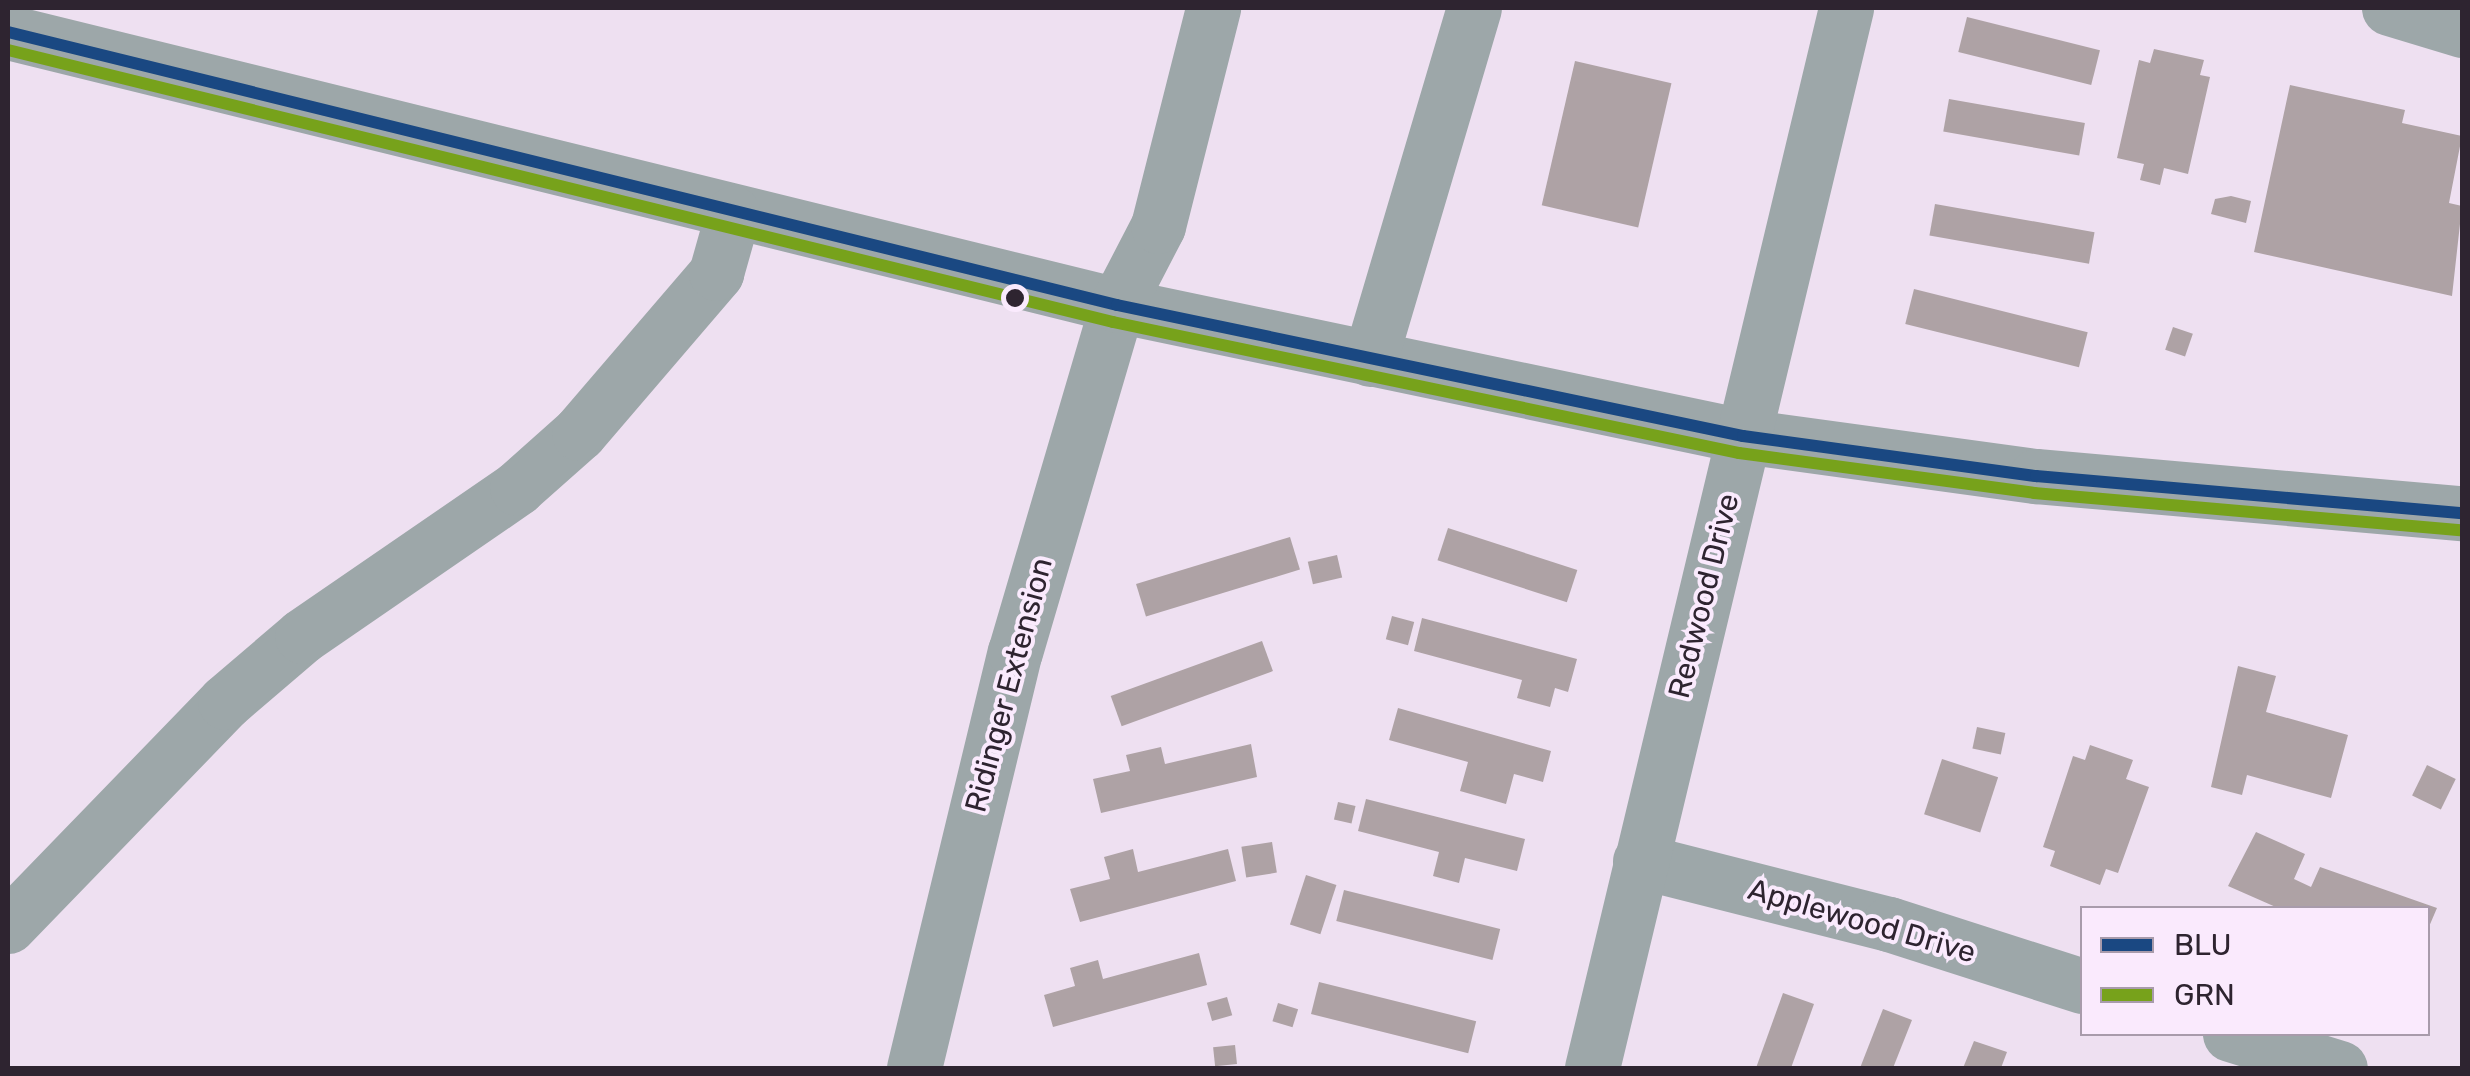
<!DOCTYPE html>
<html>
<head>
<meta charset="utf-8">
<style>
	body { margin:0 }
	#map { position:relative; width:2470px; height:1076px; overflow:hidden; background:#eee0f1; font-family:Rubik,sans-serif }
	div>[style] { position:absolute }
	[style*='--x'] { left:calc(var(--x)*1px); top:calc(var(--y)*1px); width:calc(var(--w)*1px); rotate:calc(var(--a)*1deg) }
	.building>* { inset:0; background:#aea2a5; transform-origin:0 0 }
	.minor>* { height:55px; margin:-27.5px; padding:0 27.5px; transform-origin:27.5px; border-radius:27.5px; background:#9da7a9 }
	.bus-1>* { height:12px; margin:-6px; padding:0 6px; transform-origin:6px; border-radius:6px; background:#1a4882 }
	.bus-2>* { height:12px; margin:-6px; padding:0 6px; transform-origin:6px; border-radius:6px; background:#77a21b }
	.dots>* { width:28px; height:28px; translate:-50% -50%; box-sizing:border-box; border:5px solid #faeafd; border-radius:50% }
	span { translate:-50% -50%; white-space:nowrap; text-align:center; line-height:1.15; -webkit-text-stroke:8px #faeafd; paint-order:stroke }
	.street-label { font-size:30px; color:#2e2430 }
	.frame { position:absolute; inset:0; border:10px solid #2e2430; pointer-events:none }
	.legend { position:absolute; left:2080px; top:906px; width:350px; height:130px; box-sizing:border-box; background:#faeafd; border:2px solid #a89bab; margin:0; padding:12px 18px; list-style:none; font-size:30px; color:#2e2430 }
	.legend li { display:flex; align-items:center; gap:20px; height:50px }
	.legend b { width:50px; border:2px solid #a89bab }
</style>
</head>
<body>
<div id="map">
	<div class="building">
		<i style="left:1967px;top:17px;width:137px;height:36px;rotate:14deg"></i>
		<i style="clip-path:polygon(2154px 49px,2204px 60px,2200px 75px,2210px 77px,2188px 174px,2164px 168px,2160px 185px,2140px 180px,2144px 164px,2117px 158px,2139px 60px,2150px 63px)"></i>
		<i style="left:1575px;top:61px;width:99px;height:148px;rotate:13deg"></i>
		<i style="clip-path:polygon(2290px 85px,2405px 110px,2402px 123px,2462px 136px,2449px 203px,2462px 206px,2452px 296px,2254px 252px)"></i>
		<i style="left:1949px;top:99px;width:138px;height:33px;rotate:10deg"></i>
		<i style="clip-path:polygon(2231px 196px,2251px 201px,2246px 223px,2211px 214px,2215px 199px)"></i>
		<i style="left:1935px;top:204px;width:162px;height:32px;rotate:10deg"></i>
		<i style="left:1914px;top:289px;width:179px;height:36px;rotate:14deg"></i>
		<i style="left:2173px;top:327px;width:21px;height:24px;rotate:19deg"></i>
		<i style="left:1448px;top:528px;width:136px;height:34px;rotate:18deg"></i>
		<i style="left:1290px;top:537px;width:34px;height:161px;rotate:73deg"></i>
		<i style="left:1337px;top:555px;width:23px;height:30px;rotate:77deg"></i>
		<i style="left:1392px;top:616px;width:23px;height:24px;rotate:15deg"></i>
		<i style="clip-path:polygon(1422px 618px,1577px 659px,1568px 692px,1555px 688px,1550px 707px,1517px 698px,1522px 680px,1414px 651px)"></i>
		<i style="left:1262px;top:641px;width:32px;height:161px;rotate:70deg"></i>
		<i style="clip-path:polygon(2238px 666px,2276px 676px,2266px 712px,2348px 735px,2331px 798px,2247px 775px,2242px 795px,2211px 787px)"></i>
		<i style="clip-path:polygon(1398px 708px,1551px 751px,1543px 782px,1514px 774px,1506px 804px,1460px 791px,1468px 762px,1389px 740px)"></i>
		<i style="left:1977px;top:727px;width:29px;height:22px;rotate:12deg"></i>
		<i style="clip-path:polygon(1251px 744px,1257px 777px,1101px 813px,1093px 779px,1130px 771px,1126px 755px,1161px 747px,1165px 764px)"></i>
		<i style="clip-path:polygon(2090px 745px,2133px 760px,2126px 779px,2149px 787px,2118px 873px,2106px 869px,2100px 885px,2050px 866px,2055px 851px,2043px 847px,2073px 756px,2085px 760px)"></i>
		<i style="left:1942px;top:759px;width:59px;height:58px;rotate:18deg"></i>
		<i style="left:2427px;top:765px;width:32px;height:34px;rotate:26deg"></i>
		<i style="clip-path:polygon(1366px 799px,1525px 839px,1517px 871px,1465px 858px,1459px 883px,1433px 876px,1439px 852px,1358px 831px)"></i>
		<i style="left:1338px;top:802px;width:18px;height:18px;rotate:13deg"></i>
		<i style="clip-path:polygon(2256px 832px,2305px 854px,2294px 879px,2311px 887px,2320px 867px,2437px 908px,2428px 929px,2428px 908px,2278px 908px,2228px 886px)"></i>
		<i style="left:1272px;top:842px;width:31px;height:31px;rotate:81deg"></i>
		<i style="clip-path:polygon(1133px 849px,1138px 872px,1228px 849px,1236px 881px,1080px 922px,1070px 889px,1110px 879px,1104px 857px)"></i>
		<i style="left:1306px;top:875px;width:32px;height:52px;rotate:18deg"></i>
		<i style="left:1344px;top:890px;width:161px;height:32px;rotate:14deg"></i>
		<i style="clip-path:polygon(1199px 953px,1207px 985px,1053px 1027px,1044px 995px,1075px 986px,1070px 968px,1098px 960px,1103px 979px)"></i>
		<i style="left:1319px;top:982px;width:162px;height:33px;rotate:14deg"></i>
		<i style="clip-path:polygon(1783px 993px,1814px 1004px,1791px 1068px,1756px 1068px)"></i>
		<i style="left:1227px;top:997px;width:19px;height:21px;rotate:74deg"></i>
		<i style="left:1278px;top:1003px;width:21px;height:19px;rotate:17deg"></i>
		<i style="clip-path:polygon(1883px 1009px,1912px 1020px,1893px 1068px,1860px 1068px)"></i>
		<i style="clip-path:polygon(1974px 1041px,2007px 1052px,2001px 1068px,1963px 1068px)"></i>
		<i style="left:1235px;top:1045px;width:19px;height:22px;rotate:84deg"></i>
	</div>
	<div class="minor">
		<i style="--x:2389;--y:8;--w:76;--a:16.8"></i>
		<i style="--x:8;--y:32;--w:1142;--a:13.83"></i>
		<i style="--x:1117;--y:305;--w:640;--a:11.82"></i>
		<i style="--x:1743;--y:436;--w:296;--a:7.8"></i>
		<i style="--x:2036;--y:476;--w:428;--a:5"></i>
		<i style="--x:1370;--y:359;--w:366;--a:-73.5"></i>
		<i style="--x:1640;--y:861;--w:257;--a:14.2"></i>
		<i style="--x:1889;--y:924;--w:203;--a:17.8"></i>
		<i style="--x:8;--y:926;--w:312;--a:-45.9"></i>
		<i style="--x:225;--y:702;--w:101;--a:-40.6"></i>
		<i style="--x:302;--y:636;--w:261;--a:-34.5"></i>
		<i style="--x:517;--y:488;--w:83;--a:-41.6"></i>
		<i style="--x:579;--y:433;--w:211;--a:-49.4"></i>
		<i style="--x:716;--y:273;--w:62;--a:-74.2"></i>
		<i style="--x:2230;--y:1034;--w:115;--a:17.2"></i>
		<i style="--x:914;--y:1068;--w:428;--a:-76.4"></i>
		<i style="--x:1015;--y:652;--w:362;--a:-73.6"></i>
		<i style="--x:1117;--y:305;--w:89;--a:-62.6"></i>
		<i style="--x:1158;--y:226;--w:225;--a:-75.8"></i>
		<i style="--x:1592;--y:1068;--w:1090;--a:-76.52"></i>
	</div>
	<div class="bus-1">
		<i style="--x:8;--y:32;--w:1142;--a:13.83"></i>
		<i style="--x:1117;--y:305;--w:640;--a:11.82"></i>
		<i style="--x:1743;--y:436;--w:296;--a:7.8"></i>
		<i style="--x:2036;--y:476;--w:428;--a:5"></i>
	</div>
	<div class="bus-2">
		<i style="--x:8;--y:50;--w:1138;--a:13.83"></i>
		<i style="--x:1113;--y:322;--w:640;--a:11.82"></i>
		<i style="--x:1739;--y:453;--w:298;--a:7.7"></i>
		<i style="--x:2034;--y:493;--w:428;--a:5"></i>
	</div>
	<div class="dots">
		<i style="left:1015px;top:298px;background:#2e2430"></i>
	</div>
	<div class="street-label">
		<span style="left:1704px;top:596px;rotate:-76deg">Redwood Drive</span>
		<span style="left:1009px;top:685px;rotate:-75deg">Ridinger Extension</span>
		<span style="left:1862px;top:921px;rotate:16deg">Applewood Drive</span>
	</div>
	<div class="frame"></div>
	<ul class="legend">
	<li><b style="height:12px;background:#1a4882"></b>BLU</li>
	<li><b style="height:12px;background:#77a21b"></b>GRN</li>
	</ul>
</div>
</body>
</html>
